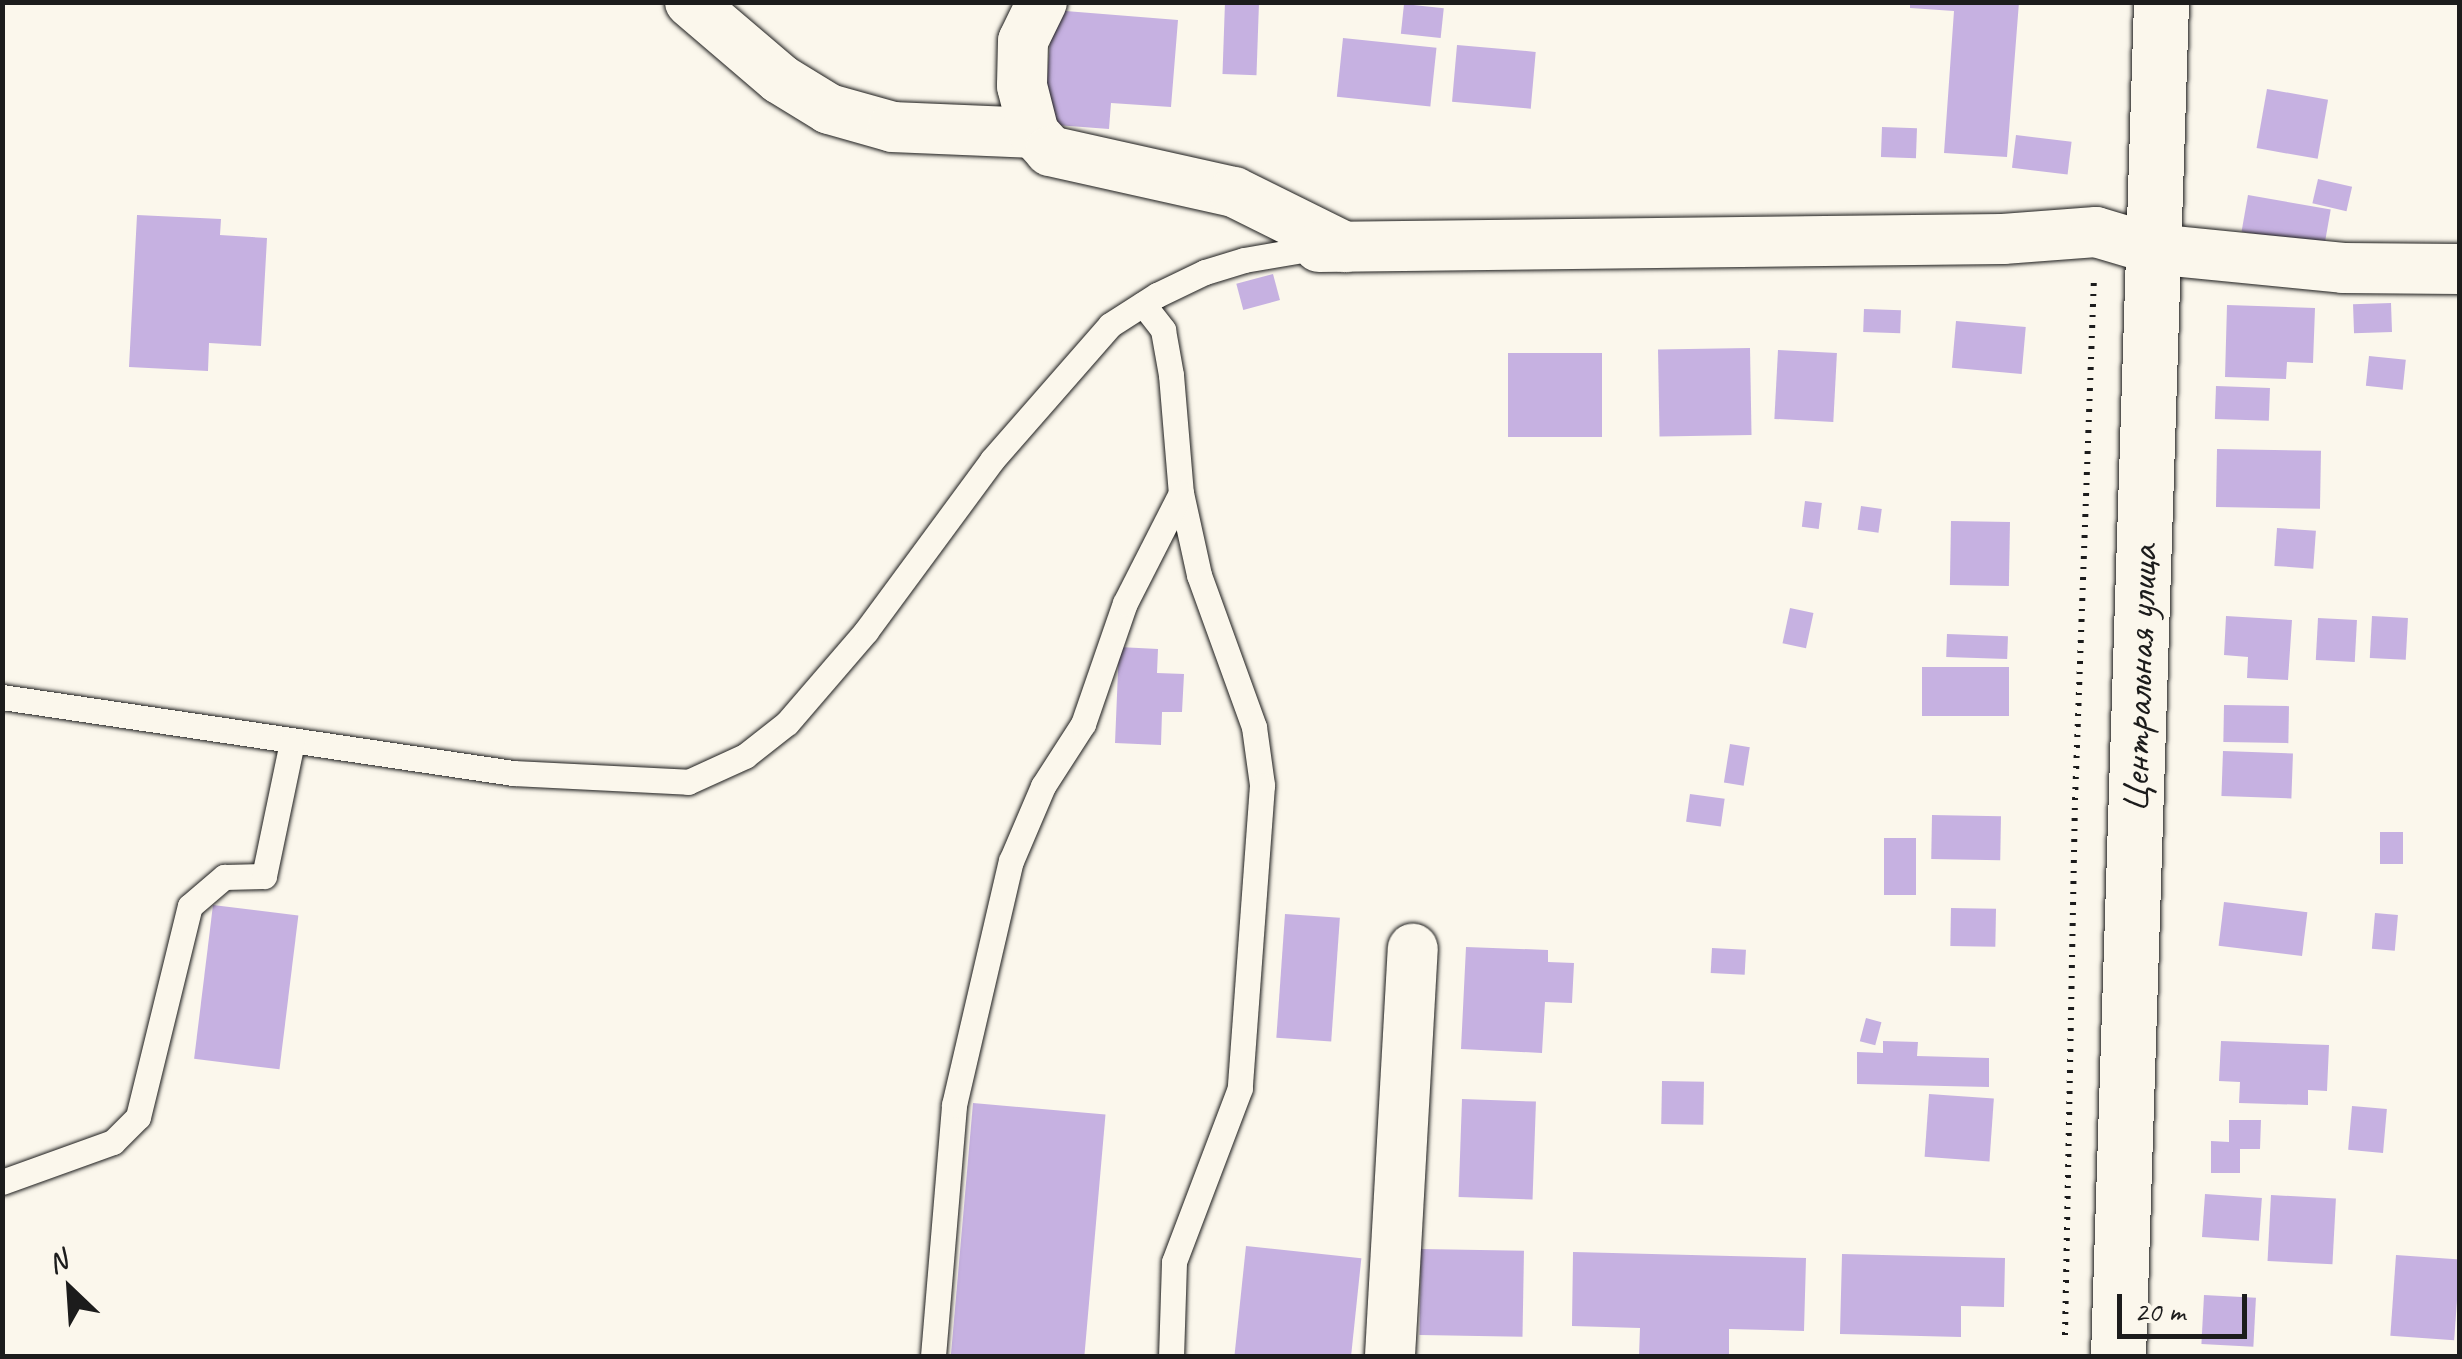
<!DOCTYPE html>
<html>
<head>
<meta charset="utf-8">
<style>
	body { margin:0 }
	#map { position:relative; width:2462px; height:1359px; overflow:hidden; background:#fbf7ec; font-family:Caveat,sans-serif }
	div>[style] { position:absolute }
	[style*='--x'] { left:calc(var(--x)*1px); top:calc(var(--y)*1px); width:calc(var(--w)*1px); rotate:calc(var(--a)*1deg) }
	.building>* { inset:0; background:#c6b1e1; transform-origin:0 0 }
	.path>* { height:6px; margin-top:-3px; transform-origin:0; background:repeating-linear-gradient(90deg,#1c1c1c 0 2.5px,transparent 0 10.5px) }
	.roads { filter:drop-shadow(0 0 2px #1c1c1c) drop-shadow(0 0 2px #1c1c1c) }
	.lane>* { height:25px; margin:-12.5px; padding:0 12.5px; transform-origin:12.5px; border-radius:12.5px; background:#fbf7ec }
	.street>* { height:50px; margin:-25px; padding:0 25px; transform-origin:25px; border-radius:25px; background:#fbf7ec }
	.secondary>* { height:55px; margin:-27.5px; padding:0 27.5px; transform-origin:27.5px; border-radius:27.5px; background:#fbf7ec }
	span { translate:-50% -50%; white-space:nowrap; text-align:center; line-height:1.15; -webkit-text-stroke:10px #fbf7ec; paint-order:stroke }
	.street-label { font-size:40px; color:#1c1c1c }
	.frame { position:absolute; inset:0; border:5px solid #1c1c1c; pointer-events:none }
	.north { position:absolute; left:20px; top:1239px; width:100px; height:100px; -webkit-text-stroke:8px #fbf7ec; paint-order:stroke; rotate:335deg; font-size:28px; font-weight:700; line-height:40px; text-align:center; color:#1c1c1c }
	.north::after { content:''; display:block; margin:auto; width:35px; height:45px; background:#1c1c1c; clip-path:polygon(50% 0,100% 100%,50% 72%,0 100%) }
	.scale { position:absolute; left:2117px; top:1294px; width:130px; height:45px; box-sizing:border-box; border:5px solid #1c1c1c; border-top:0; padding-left:12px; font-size:30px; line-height:35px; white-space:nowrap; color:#1c1c1c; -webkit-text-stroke:8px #fbf7ec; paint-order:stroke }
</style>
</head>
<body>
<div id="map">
	<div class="building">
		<i style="left:1225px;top:2px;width:34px;height:72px;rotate:2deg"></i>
		<i style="clip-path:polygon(1910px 2px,2019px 2px,2007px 157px,1944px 153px,1954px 11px,1910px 8px)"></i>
		<i style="left:1404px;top:4px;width:40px;height:30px;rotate:6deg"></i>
		<i style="clip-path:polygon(1053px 10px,1178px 20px,1171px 107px,1111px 103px,1109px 129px,1043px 124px)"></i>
		<i style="left:1343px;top:38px;width:94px;height:59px;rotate:6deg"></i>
		<i style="left:1457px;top:45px;width:79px;height:57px;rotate:5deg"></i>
		<i style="left:2267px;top:89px;width:62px;height:60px;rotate:10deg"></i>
		<i style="left:1882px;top:127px;width:35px;height:30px;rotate:2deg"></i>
		<i style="left:2016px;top:135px;width:56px;height:33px;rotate:7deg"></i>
		<i style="left:2318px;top:179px;width:35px;height:25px;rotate:13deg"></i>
		<i style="left:2248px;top:195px;width:84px;height:37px;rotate:10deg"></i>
		<i style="clip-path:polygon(137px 215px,221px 219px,220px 235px,267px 238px,261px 346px,209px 343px,208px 371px,129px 367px)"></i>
		<i style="left:1273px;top:274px;width:27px;height:38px;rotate:75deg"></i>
		<i style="left:2391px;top:303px;width:29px;height:38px;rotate:88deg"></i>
		<i style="clip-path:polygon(2227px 305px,2315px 308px,2313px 363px,2287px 362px,2286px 379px,2225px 377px)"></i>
		<i style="left:1864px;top:309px;width:37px;height:23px;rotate:2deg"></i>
		<i style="left:1956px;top:321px;width:70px;height:47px;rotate:5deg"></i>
		<i style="left:1750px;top:348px;width:87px;height:92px;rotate:89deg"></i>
		<i style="left:1778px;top:350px;width:59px;height:69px;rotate:3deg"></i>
		<i style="left:1602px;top:353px;width:84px;height:94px;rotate:90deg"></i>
		<i style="left:2369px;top:356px;width:37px;height:30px;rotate:6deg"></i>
		<i style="left:2216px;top:386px;width:54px;height:33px;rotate:2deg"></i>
		<i style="left:2217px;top:449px;width:104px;height:58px;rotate:1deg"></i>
		<i style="left:1805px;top:501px;width:17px;height:26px;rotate:7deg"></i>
		<i style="left:1861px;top:506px;width:21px;height:24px;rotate:8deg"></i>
		<i style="left:1951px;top:521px;width:59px;height:64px;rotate:1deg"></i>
		<i style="left:2277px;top:528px;width:39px;height:38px;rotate:4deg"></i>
		<i style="left:1790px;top:608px;width:24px;height:36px;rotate:12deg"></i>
		<i style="clip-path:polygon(2226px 616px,2292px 620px,2288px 680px,2247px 678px,2248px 657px,2224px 655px)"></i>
		<i style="left:2372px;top:616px;width:36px;height:42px;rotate:3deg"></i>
		<i style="left:2318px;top:618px;width:39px;height:42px;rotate:3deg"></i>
		<i style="left:1947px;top:634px;width:61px;height:23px;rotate:2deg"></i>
		<i style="clip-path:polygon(1119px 647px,1158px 649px,1157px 673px,1184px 674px,1182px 712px,1162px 712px,1161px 745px,1115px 743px)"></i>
		<i style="left:1922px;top:667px;width:87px;height:49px"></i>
		<i style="left:2224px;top:705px;width:65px;height:37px;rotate:1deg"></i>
		<i style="left:1730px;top:744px;width:20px;height:39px;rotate:9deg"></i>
		<i style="left:2223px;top:751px;width:70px;height:45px;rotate:2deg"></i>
		<i style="left:1690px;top:794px;width:35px;height:28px;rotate:8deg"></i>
		<i style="left:1932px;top:815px;width:69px;height:44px;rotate:1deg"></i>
		<i style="left:2380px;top:832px;width:23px;height:32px"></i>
		<i style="left:1884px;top:838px;width:32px;height:57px"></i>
		<i style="left:2224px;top:902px;width:84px;height:44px;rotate:7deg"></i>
		<i style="left:213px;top:905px;width:86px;height:155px;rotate:7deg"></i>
		<i style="left:1951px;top:908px;width:45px;height:38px;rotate:1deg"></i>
		<i style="left:2375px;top:913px;width:23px;height:36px;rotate:5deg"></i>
		<i style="left:1285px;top:914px;width:55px;height:124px;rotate:4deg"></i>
		<i style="clip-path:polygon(1466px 947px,1548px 950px,1548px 962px,1574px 963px,1572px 1003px,1545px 1002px,1542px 1053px,1461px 1049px)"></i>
		<i style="left:1712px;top:948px;width:34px;height:25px;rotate:3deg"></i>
		<i style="left:1866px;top:1018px;width:16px;height:24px;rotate:15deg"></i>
		<i style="clip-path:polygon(1883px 1041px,1918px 1042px,1917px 1056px,1989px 1058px,1989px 1087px,1857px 1084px,1857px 1052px,1883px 1053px)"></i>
		<i style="clip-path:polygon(2221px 1041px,2329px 1045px,2327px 1091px,2308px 1090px,2308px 1105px,2239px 1103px,2240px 1082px,2219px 1081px)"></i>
		<i style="left:1662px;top:1081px;width:42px;height:43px;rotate:1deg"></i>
		<i style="left:1929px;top:1094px;width:65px;height:63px;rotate:4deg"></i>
		<i style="left:1462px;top:1099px;width:74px;height:98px;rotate:2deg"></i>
		<i style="left:973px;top:1103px;width:133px;height:254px;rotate:5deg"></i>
		<i style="left:2352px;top:1106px;width:35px;height:44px;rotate:5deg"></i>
		<i style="clip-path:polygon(2229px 1120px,2261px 1120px,2260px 1149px,2240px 1149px,2240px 1173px,2211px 1173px,2211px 1141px,2229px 1142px)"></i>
		<i style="left:2205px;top:1194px;width:57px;height:43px;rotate:4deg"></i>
		<i style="left:2271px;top:1195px;width:65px;height:66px;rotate:3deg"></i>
		<i style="left:1246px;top:1246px;width:116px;height:111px;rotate:6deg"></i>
		<i style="left:1421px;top:1249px;width:103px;height:86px;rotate:1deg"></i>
		<i style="clip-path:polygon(1573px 1252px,1806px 1258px,1804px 1331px,1729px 1329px,1729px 1356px,1639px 1356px,1640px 1328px,1572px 1326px)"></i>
		<i style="clip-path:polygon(1842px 1254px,2005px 1258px,2004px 1307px,1961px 1306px,1961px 1337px,1840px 1334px)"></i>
		<i style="left:2396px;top:1255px;width:64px;height:81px;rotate:4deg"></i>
		<i style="left:2204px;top:1295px;width:52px;height:49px;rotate:3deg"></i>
	</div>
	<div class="path">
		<i style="--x:2065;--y:1335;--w:535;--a:-88.93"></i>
		<i style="--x:2075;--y:800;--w:522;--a:-87.92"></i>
	</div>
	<div class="roads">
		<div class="lane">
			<i style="--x:1143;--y:304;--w:33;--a:52"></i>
			<i style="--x:1163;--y:330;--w:46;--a:79.9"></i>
			<i style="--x:1171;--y:375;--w:118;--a:85.2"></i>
			<i style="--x:1181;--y:493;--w:84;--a:77.6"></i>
			<i style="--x:1199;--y:575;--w:162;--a:70.1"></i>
			<i style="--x:1254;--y:727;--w:59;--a:82.1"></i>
			<i style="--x:1262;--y:785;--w:304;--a:94.2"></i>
			<i style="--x:1240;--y:1088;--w:186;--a:110.8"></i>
			<i style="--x:1174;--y:1262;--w:94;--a:91.8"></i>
			<i style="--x:2;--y:697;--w:517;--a:8.46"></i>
			<i style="--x:513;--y:773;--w:175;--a:2.9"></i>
			<i style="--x:688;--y:782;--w:63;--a:-24.5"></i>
			<i style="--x:745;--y:756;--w:53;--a:-38.2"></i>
			<i style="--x:787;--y:723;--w:121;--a:-49.3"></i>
			<i style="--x:866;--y:631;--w:212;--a:-53.6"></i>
			<i style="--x:992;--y:460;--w:179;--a:-48.8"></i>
			<i style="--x:1110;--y:325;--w:56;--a:-32.6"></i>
			<i style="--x:1157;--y:295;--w:53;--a:-25.6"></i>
			<i style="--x:1205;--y:272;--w:41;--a:-17.1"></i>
			<i style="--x:1244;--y:260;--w:76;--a:-9.8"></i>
			<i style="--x:2;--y:1182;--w:118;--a:-19.8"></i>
			<i style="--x:113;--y:1142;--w:35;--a:-45"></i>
			<i style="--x:138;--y:1117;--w:217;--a:-76.2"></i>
			<i style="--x:190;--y:906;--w:45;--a:-40.5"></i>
			<i style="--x:224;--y:877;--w:40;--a:-1.4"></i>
			<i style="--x:264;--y:876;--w:137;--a:-78.2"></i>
			<i style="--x:933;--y:1356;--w:252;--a:-85.2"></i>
			<i style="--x:954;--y:1105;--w:251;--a:-76.9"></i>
			<i style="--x:1011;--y:861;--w:82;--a:-66.9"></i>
			<i style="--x:1043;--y:786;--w:74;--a:-57.2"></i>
			<i style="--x:1083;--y:724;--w:128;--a:-70.9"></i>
			<i style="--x:1125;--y:603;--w:123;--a:-63"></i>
		</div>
		<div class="street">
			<i style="--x:690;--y:2;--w:118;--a:40.5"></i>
			<i style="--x:780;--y:79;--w:57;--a:31.5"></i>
			<i style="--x:829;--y:109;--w:66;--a:15.7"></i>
			<i style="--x:893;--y:127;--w:141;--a:2.4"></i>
			<i style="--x:1042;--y:2;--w:43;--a:116"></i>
			<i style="--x:1023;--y:41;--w:45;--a:91.3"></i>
			<i style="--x:1022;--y:86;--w:49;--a:75.7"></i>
			<i style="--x:1034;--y:133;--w:24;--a:48"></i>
			<i style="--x:1050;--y:151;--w:189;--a:12.6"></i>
			<i style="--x:1234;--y:192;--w:124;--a:26.4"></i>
			<i style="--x:1319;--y:247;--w:684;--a:-0.67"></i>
			<i style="--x:2003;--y:239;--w:93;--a:-4.3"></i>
			<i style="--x:2096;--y:232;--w:59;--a:16.6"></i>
			<i style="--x:2153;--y:249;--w:191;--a:5.7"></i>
			<i style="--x:2343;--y:268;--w:117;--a:0.5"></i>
			<i style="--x:1390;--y:1356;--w:408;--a:-86.8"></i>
		</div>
		<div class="secondary">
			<i style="--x:2118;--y:1356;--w:1355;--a:-88.18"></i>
		</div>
	</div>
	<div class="street-label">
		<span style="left:2139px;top:679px;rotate:-88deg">Центральная улица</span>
	</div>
	<div class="frame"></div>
	<div class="north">N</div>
	<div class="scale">20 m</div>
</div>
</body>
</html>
